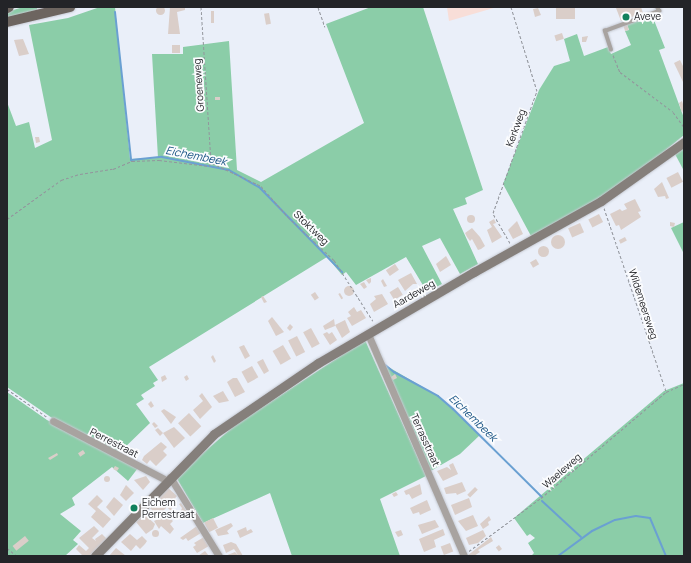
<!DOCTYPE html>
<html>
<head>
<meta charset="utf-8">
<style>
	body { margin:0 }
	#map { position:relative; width:691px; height:563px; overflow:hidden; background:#eaeff9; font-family:Manrope,sans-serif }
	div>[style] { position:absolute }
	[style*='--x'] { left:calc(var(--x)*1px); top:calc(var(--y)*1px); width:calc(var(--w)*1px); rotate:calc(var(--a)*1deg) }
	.commercial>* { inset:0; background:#f8ded8 }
	.green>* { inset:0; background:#8bcda8 }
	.stream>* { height:2px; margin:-1px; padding:0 1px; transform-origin:1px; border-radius:1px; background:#6aa0d2 }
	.building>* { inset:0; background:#dacec9; transform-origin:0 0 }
	.round { border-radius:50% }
	.path>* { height:1px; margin-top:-0.5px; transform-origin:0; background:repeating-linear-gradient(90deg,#92959c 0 3px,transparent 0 5px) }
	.roads { filter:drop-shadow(0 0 1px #c6cad3) drop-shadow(0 0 1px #c6cad3) }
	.lane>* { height:3.5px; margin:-1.75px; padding:0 1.75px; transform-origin:1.75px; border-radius:1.75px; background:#a8a3a0 }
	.street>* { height:7px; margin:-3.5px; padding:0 3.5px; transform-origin:3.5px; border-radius:3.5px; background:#a8a3a0 }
	.secondary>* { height:9px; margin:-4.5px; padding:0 4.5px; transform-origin:4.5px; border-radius:4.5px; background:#857f7b }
	.primary>* { height:10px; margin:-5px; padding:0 5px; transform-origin:5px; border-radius:5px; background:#6d6560 }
	.dots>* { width:11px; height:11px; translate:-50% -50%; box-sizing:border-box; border:2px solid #fbfcfe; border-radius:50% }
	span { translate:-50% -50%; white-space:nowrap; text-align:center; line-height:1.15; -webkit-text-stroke:3.5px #fbfcfe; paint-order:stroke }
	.poi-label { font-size:10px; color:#232428 }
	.left { translate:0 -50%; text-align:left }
	.street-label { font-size:10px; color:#232428 }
	.water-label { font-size:11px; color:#1a5585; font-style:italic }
	.frame { position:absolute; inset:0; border:8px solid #232428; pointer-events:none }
</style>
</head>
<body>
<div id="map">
	<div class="commercial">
		<i style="clip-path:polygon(447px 7px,497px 7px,449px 21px)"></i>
	</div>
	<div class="green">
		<i style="clip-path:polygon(23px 7px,37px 7px,37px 10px,7px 18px,7px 12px)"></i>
		<i style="clip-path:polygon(100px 7px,115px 7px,130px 159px,158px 158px,152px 54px,183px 54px,183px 47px,229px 41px,237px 170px,261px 182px,364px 123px,326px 24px,371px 7px,423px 7px,483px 190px,465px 198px,467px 204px,453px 209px,478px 264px,460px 274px,440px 238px,422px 246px,442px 284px,427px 292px,406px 257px,356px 285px,346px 272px,342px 275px,327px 257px,149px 367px,158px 380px,153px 383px,155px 386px,141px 395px,144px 399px,136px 404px,150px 423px,118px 454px,55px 420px,7px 387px,7px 102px,16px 126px,29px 122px,35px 148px,52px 140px,29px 25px,68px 18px)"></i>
		<i style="clip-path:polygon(652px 15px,665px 48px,659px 50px,684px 118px,684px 135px,650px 163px,598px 199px,531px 236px,503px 184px,539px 90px,554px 66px,570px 61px,564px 39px,577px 34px,584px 56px,608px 47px,611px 54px,631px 45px,625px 31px,629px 30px,627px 24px)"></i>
		<i style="clip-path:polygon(684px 147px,684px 171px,675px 154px)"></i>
		<i style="clip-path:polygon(684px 222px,684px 254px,671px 228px)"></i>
		<i style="clip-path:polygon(365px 340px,426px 476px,380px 499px,400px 556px,292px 556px,270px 493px,203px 523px,176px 477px,234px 426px)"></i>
		<i style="clip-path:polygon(385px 365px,438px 396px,480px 435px,460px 454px,429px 472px)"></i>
		<i style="clip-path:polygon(684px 383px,684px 556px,531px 556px,534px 553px,528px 543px,535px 538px,530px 534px,527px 536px,514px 518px,664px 391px)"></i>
		<i style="clip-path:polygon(7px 392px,47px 420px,138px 468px,128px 481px,112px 467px,72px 498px,75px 505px,60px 514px,81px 531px,73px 540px,78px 544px,65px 556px,7px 556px)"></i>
	</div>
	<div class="stream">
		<i style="--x:115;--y:12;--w:149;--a:83.8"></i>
		<i style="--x:131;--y:160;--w:31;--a:-6"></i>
		<i style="--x:162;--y:157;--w:68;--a:11"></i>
		<i style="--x:229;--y:170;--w:34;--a:30"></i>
		<i style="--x:259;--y:187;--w:119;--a:45.7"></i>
		<i style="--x:384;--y:364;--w:13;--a:39"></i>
		<i style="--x:394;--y:372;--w:50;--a:28.6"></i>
		<i style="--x:438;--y:396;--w:20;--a:41"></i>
		<i style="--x:453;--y:409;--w:125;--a:44.7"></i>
		<i style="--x:542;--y:501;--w:53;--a:42.7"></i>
		<i style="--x:558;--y:556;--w:42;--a:-36.3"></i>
		<i style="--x:592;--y:531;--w:25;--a:-26"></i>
		<i style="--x:615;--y:520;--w:21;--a:-11"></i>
		<i style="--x:636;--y:516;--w:14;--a:8"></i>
		<i style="--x:650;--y:518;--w:41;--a:67.2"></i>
	</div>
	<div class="building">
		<i class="round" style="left:155.5px;top:5.5px;width:9px;height:9px"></i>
		<i style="clip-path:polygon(170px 7px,185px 7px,185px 10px,177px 12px,180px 34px,168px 34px)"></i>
		<i style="left:556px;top:7px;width:19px;height:12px"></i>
		<i style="clip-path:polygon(620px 7px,641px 7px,643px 13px,621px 21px,616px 8px)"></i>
		<i style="clip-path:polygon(538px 8px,541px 15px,535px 17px,533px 9px)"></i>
		<i style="left:211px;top:11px;width:3px;height:12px"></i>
		<i style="left:269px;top:13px;width:11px;height:5px;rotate:80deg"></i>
		<i style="left:627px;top:24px;width:6px;height:4px;rotate:72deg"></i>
		<i style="left:562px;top:33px;width:6px;height:8px;rotate:72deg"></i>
		<i style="clip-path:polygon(588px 36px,586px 42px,582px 42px,582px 37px)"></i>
		<i style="clip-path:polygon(23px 39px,29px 54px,19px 56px,14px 40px)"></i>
		<i style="left:172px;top:45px;width:8px;height:8px"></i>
		<i style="clip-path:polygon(680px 60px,684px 68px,684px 84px,674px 63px)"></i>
		<i style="left:215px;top:97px;width:5px;height:3px"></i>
		<i style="clip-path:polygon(682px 101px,684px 107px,682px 113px,679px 103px)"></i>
		<i style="clip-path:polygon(35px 137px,39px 137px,40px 142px,36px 143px)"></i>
		<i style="left:678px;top:172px;width:11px;height:13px;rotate:63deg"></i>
		<i style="clip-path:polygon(662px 182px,669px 198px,666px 199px,665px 196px,658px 197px,654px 189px)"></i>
		<i style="clip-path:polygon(635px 199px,641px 211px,638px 212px,641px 217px,621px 230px,619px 225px,616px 226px,610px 214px,620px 209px,622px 211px,627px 209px,624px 204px)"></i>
		<i style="left:599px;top:214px;width:9px;height:12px;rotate:63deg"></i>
		<i class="round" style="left:467px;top:215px;width:8px;height:8px"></i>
		<i style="clip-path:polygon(494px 219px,496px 223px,493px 224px,502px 237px,492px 243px,487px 230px,492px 227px,489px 222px)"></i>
		<i style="clip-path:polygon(517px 221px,523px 234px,513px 239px,508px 230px)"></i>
		<i style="clip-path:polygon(670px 222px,675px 223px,674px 227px,670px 226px)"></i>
		<i style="left:580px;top:223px;width:10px;height:13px;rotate:66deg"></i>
		<i style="clip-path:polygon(472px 228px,480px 237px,485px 246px,481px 249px,478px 250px,472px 239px,470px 241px,467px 237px,465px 233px)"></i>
		<i class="round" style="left:551px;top:235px;width:14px;height:14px"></i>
		<i style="left:625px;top:237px;width:4px;height:7px;rotate:63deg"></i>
		<i class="round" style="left:537.5px;top:245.5px;width:11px;height:11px"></i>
		<i style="clip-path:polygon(446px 256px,451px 265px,440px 272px,436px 264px)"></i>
		<i style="left:536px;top:259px;width:6px;height:7px;rotate:59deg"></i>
		<i style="left:395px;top:264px;width:7px;height:11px;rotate:56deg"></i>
		<i style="clip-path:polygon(411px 273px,417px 284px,413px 284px,405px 291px,398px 280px)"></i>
		<i style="clip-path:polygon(371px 278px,371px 282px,369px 284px,366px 280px)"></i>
		<i style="clip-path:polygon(383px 279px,387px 286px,384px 287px,381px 281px)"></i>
		<i style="clip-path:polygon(364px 282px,367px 287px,364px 289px,360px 284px)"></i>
		<i class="round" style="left:344px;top:286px;width:10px;height:10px"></i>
		<i style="left:398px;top:287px;width:9px;height:10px;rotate:58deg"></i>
		<i style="left:315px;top:292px;width:7px;height:5px;rotate:56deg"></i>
		<i style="left:340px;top:293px;width:6px;height:2px;rotate:59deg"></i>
		<i style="clip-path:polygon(382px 294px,388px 304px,374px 312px,370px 304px,376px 299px,374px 296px)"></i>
		<i style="clip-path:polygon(263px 296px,267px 302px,264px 303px,261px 297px)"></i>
		<i style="clip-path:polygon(354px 307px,357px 312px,361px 310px,366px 318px,352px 326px,347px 318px,351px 316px,348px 312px)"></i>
		<i style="clip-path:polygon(272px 317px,284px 332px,276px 336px,268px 321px)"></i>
		<i style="clip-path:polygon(334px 319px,335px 326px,325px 330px,323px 326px)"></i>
		<i style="clip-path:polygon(345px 320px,350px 332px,342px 338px,335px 325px)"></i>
		<i style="clip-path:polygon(290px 324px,293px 327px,290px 331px,287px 328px)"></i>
		<i style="left:311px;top:328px;width:18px;height:9px;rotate:61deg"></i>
		<i style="clip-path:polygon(327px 332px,329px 334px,332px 332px,337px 340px,330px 345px,323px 334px)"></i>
		<i style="left:297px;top:336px;width:18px;height:10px;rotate:63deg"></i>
		<i style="clip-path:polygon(244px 345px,250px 356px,245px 359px,239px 347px)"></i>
		<i style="left:283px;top:345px;width:16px;height:12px;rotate:60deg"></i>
		<i style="clip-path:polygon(213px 355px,216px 361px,214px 363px,211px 357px)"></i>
		<i style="clip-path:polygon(263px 359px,269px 371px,264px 374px,257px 362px)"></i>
		<i style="left:252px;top:366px;width:13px;height:12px;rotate:61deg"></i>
		<i style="clip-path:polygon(395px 374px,397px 378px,393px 380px,391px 377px)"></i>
		<i style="clip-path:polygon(165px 375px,167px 379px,162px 382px,161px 377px)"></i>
		<i style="clip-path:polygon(187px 375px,189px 379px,186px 381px,184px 377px)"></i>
		<i style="clip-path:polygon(233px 378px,237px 378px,245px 392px,235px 397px,227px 382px)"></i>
		<i style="clip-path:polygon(223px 391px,229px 401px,219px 403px,213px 396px)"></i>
		<i style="clip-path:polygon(202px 393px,212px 407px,200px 419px,193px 410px,203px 401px,199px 396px)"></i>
		<i style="clip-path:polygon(151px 401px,154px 406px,151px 408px,148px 404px)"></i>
		<i style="clip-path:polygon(164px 409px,176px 417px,171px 424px,161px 411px)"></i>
		<i style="left:189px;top:413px;width:18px;height:15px;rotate:47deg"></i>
		<i style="clip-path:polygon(154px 422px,158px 426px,155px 428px,152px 424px)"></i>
		<i style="clip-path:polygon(174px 427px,185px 438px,174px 448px,163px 433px)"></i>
		<i style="clip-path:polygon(158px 428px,163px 433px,160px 436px,155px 430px)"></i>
		<i style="clip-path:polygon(161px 442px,167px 447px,163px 451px,167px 455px,156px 466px,150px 460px,147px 464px,142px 460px,144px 456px)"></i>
		<i style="left:83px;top:450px;width:4px;height:6px;rotate:56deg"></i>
		<i style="clip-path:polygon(57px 453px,58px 455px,50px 460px,48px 458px)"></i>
		<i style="clip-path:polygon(453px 463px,458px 474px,443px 481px,437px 471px,447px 467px,451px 470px,449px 465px)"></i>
		<i style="clip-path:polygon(115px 466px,119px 468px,117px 471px,113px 469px)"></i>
		<i style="clip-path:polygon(146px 476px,150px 482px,143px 490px,134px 480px)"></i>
		<i class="round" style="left:104px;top:476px;width:6px;height:6px"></i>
		<i style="clip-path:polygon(462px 482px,466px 491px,457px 495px,456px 493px,446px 494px,444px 488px)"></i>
		<i style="clip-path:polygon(420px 484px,422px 494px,412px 499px,409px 494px,406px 495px,404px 491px)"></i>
		<i style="clip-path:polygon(126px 485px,134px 493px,126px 501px,120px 495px)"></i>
		<i style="clip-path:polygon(165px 485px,177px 496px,170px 504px,174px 514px,171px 517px,167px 513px,170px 510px,167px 507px,158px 516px,147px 505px)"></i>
		<i style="left:475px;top:487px;width:4px;height:11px;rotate:45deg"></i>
		<i style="clip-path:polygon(396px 492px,398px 495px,394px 497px,392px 494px)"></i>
		<i style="clip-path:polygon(97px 495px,103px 501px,97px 507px,111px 519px,103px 528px,91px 517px,96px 511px,88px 504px)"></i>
		<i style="clip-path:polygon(114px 497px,123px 505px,114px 516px,106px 507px)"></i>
		<i style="clip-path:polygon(469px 498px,472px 507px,455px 515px,451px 505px)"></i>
		<i style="clip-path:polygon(427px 500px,431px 510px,420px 515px,419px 512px,413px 514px,410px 508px)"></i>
		<i style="clip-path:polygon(181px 503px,190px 516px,187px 519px,180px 513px,182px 508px,179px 504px)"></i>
		<i style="clip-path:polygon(144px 514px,155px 524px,153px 529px,146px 534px,136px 522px)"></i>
		<i style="clip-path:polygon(167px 515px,173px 521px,170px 524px,174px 529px,170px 534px,161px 526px,159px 529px,154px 521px)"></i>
		<i style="clip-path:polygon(473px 515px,478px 526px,466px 531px,458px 521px)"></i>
		<i style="clip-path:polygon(489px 516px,491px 520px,488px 522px,489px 525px,483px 529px,480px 524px)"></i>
		<i style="left:213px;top:518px;width:11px;height:10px;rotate:63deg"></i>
		<i style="clip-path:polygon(435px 520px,439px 527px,422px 534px,418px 525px)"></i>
		<i style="clip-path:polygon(231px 523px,233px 526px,227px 531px,229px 534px,218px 536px,215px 530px)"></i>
		<i style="clip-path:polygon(94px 526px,99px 531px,92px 538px,96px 541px,95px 539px,102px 534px,107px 539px,91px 556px,83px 556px,76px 549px,79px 545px,86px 551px,89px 548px,79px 538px)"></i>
		<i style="clip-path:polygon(197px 526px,201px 533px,188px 541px,186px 538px,183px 540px,180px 538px)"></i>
		<i style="clip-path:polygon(246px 527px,247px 531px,251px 529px,253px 532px,240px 538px,237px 531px)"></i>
		<i style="clip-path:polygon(443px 529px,445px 535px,434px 540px,436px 547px,424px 552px,419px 539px)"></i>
		<i class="round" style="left:151.5px;top:529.5px;width:7px;height:7px"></i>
		<i style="clip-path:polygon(401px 530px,403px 535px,398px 537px,395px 532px)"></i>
		<i style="clip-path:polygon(483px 530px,486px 536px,478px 543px,469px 545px,466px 538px)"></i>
		<i style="clip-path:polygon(130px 534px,137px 540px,142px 536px,147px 541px,145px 544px,140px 549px,136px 545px,131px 551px,121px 542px)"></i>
		<i style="left:25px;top:536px;width:6px;height:16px;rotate:51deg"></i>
		<i style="clip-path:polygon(204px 537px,209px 546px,197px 553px,193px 547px,196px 545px,194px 543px)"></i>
		<i style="clip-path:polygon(491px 537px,493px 541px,478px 550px,480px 552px,474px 556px,467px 556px)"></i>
		<i style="clip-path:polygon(231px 542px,236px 544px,243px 556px,225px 556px,235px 552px,238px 555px,234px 549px,226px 553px,223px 545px)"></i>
		<i style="left:450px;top:543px;width:9px;height:10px;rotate:69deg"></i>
		<i style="left:499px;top:545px;width:5px;height:4px;rotate:53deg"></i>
		<i style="clip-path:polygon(116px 548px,126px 556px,129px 556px,109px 556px)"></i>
		<i style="clip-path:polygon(205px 551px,209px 556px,198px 556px)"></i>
	</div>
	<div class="path">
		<i style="--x:201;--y:7;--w:155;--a:86.3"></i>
		<i style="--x:318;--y:7;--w:21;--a:71"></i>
		<i style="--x:613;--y:55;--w:18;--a:68"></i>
		<i style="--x:620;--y:72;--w:66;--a:37"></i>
		<i style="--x:673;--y:112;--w:19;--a:54"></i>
		<i style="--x:212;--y:163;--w:54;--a:25.1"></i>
		<i style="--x:261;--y:186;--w:41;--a:48.9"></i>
		<i style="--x:288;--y:217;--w:63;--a:43.1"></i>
		<i style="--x:334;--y:260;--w:72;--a:57.4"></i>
		<i style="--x:604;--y:208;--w:193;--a:71.3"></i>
		<i style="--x:7;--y:219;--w:67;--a:-35.8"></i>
		<i style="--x:61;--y:180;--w:20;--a:-18"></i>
		<i style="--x:80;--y:174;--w:33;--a:-9"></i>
		<i style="--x:113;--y:169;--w:21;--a:-23"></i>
		<i style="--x:132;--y:161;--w:27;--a:-2"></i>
		<i style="--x:159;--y:160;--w:50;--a:6.8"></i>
		<i style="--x:209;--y:166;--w:4;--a:-56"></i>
		<i style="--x:510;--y:243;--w:34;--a:-120"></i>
		<i style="--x:493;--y:213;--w:130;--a:-70.2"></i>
		<i style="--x:537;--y:91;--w:88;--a:-107.2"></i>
		<i style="--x:7;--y:389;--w:49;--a:35"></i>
		<i style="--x:7;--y:548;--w:13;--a:39"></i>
		<i style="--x:469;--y:551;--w:89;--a:-36.4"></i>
		<i style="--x:541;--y:498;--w:164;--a:-40.3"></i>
		<i style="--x:666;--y:392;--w:20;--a:-24"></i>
	</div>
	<div class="roads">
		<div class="lane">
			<i style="--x:611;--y:50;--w:20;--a:-108"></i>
			<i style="--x:605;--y:31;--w:58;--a:-20.3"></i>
			<i style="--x:659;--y:11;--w:4;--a:-117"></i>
		</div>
		<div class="street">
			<i style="--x:368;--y:334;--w:242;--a:66.6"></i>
			<i style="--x:53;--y:421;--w:127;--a:27.6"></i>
			<i style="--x:170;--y:477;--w:93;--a:58.2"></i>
		</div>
		<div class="secondary">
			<i style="--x:95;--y:556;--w:170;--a:-45.7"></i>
			<i style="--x:214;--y:434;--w:126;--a:-34.3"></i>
			<i style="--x:318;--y:363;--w:181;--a:-30.3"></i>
			<i style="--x:474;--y:272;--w:145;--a:-29.2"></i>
			<i style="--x:601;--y:201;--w:102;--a:-35.4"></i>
		</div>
		<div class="primary">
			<i style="--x:7;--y:8;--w:2;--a:-27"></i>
			<i style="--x:7;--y:22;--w:65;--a:-13.4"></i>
		</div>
	</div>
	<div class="dots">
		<i style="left:626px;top:17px;background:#11815d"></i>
		<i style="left:134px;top:508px;background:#11815d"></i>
	</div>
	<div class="poi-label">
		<span class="left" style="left:634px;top:17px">Aveve</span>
		<span class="left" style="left:142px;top:508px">Eichem<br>Perrestraat</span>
	</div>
	<div class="street-label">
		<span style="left:199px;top:85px;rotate:-94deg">Groeneweg</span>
		<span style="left:516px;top:128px;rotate:-70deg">Kerkweg</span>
		<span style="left:311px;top:228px;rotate:44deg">Stoktweg</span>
		<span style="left:414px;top:294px;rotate:-30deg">Aardeweg</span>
		<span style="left:643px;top:304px;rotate:72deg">Wildemeersweg</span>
		<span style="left:425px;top:440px;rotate:66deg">Terrasstraat</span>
		<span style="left:114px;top:443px;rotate:27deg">Perrestraat</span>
		<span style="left:562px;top:471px;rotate:-41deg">Waeleweg</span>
	</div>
	<div class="water-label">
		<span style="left:196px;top:156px;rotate:11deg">Eichembeek</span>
		<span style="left:473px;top:418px;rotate:44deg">Eichembeek</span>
	</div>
	<div class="frame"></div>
</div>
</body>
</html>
